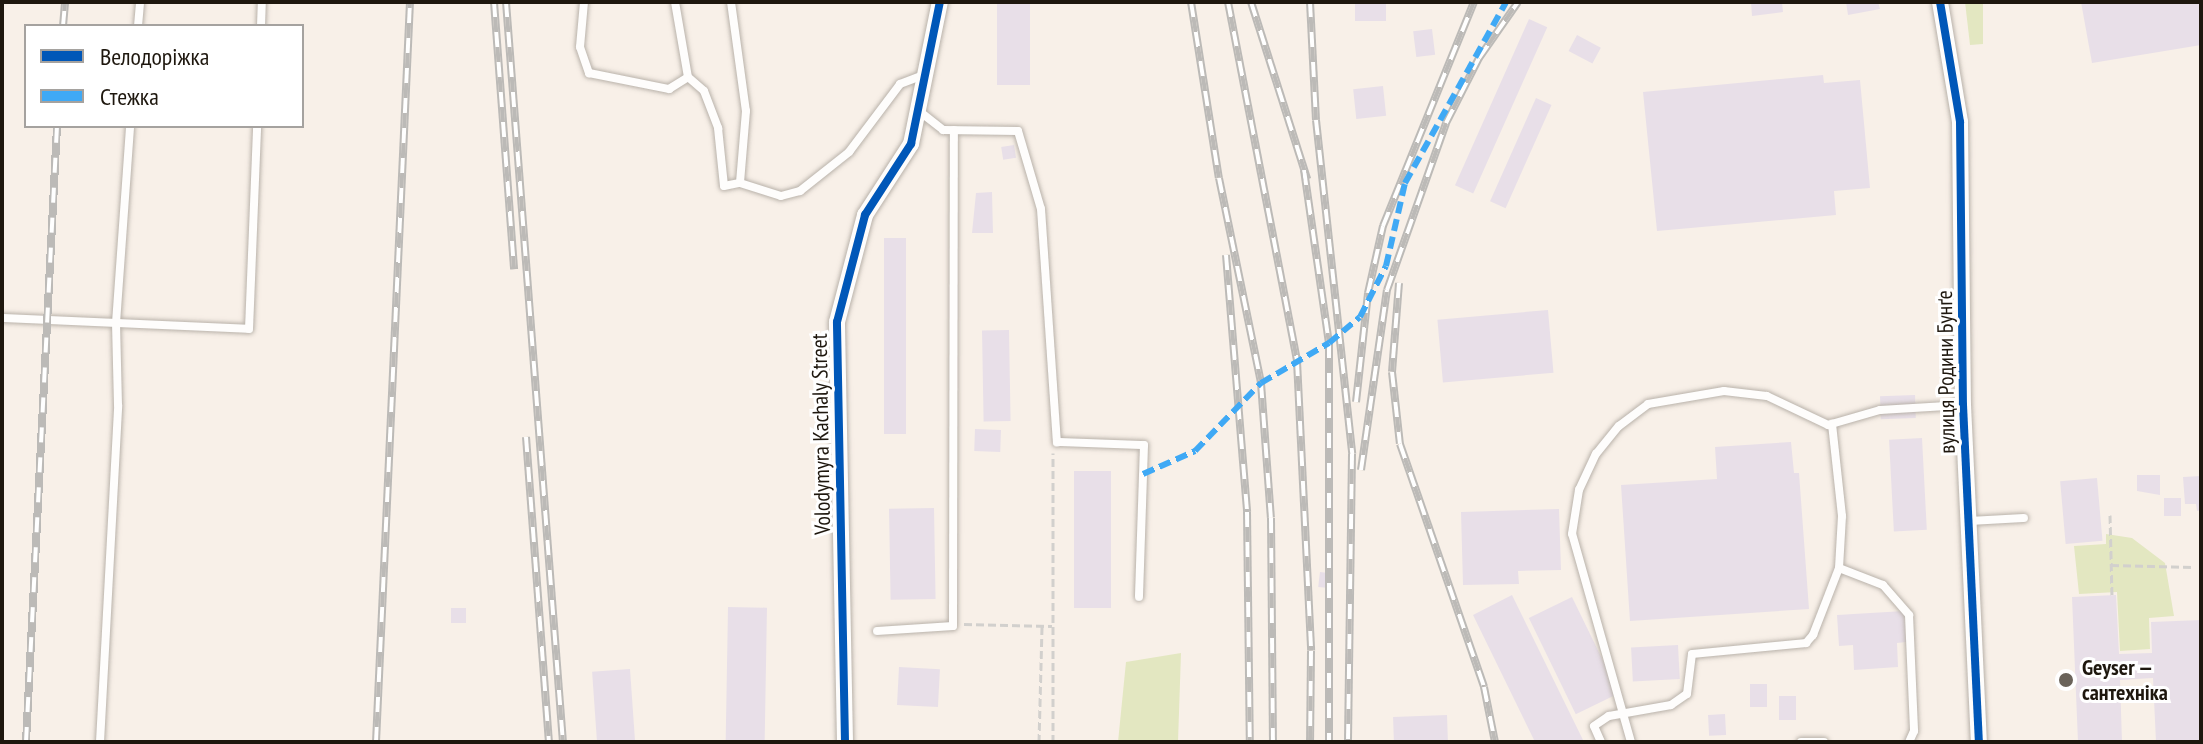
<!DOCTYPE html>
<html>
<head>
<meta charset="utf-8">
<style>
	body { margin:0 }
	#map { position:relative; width:2203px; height:744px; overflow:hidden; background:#f8f0e8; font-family:"PT Sans Narrow",sans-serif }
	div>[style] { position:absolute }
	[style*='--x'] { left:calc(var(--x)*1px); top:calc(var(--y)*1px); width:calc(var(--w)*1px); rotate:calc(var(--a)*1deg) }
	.green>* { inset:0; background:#e3e7c1 }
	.building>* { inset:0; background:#e8dfe8; transform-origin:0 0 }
	.path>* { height:3px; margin-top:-1.5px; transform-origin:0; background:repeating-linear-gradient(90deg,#d2d0cd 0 8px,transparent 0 12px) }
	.roads { filter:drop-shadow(0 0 2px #b9b2aa) drop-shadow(0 0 2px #b9b2aa) }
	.lane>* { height:8px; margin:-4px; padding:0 4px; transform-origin:4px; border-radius:4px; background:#fefdfc }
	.street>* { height:16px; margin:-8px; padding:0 8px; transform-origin:8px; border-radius:8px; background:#fefdfc }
	.rail>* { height:8px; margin-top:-4px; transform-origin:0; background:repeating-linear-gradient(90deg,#fff 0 15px,#bcbab7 0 30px); box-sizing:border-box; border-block:2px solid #bcbab7 }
	.quiet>* { height:6px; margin-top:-3px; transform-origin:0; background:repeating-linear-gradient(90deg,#3fa9f5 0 12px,transparent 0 18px) }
	.cycleway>* { height:8px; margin:-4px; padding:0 4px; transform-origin:4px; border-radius:4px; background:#0057b8 }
	.dots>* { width:22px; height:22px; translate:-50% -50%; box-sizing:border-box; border:4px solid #fff; border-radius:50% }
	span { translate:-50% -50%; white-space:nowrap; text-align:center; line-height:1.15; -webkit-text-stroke:6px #fff; paint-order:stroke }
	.street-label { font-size:22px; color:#1e170e }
	.poi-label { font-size:22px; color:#1e170e; font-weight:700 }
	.left { translate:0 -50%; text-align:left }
	.frame { position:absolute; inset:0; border:4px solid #1e170e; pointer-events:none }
	.legend { position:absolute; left:24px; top:24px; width:280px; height:104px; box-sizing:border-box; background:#fff; border:2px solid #a5a29f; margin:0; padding:10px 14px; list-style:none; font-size:24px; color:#1e170e }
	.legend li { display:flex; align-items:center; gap:16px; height:40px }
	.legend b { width:40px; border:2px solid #a5a29f }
</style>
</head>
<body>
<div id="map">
	<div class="green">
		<i style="clip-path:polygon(1965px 2px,1983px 2px,1983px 44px,1970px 45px)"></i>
		<i style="clip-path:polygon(2106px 534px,2132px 538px,2165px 563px,2174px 616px,2149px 618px,2150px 649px,2120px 651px,2117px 592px,2079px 594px,2074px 546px,2106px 544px)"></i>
		<i style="clip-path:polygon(1181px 653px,1178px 742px,1118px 742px,1126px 662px)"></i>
	</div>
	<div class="building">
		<i style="left:997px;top:2px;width:33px;height:83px"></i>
		<i style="left:1355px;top:2px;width:31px;height:19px"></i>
		<i style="clip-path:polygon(1751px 2px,1782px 2px,1783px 12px,1752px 16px)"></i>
		<i style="clip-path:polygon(1846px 2px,1878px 2px,1880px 9px,1848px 15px)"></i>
		<i style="clip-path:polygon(2081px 2px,2201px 2px,2201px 45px,2092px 63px)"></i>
		<i style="left:1529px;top:19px;width:20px;height:182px;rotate:24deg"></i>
		<i style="left:1432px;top:29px;width:26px;height:19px;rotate:83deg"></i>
		<i style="left:1577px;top:35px;width:27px;height:18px;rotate:28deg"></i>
		<i style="clip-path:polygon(1823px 75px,1824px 83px,1860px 80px,1870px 188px,1834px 191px,1836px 215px,1657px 231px,1643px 92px)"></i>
		<i style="left:1383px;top:86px;width:30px;height:30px;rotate:84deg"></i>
		<i style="left:1536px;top:98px;width:17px;height:113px;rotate:24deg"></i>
		<i style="left:1014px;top:145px;width:13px;height:13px;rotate:81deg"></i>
		<i style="clip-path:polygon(992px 192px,993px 233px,972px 233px,976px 193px)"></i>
		<i style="left:884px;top:238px;width:22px;height:196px"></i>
		<i style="left:1548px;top:310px;width:63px;height:111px;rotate:85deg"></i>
		<i style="left:1009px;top:330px;width:91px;height:27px;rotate:89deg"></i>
		<i style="left:1915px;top:395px;width:23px;height:35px;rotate:88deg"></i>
		<i style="left:975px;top:429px;width:26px;height:22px;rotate:2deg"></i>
		<i style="left:1922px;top:438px;width:92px;height:33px;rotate:87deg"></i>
		<i style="clip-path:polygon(1791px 442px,1794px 473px,1799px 473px,1809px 609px,1630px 621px,1621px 485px,1717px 479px,1715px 447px)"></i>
		<i style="left:1074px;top:471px;width:37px;height:137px"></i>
		<i style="clip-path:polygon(2137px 475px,2160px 475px,2160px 495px,2137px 491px)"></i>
		<i style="clip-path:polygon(2201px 476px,2201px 510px,2197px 511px,2196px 504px,2185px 504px,2183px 477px)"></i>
		<i style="left:2097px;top:478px;width:63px;height:37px;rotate:85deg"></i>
		<i style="left:2164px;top:498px;width:17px;height:18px"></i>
		<i style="left:934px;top:508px;width:91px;height:45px;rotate:89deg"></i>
		<i style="clip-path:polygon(1559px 509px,1561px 570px,1518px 571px,1519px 584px,1463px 585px,1461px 512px)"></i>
		<i style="left:1320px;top:572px;width:8px;height:15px;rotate:7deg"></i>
		<i style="clip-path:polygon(1512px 595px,1584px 742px,1535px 742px,1473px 615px)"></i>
		<i style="clip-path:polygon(2116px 595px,2119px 654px,2152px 653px,2151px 622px,2201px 620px,2201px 742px,2156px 742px,2153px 678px,2120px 680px,2122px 742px,2078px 742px,2072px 597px)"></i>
		<i style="left:1572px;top:597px;width:107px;height:48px;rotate:64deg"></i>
		<i style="left:728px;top:607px;width:39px;height:135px;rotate:1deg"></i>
		<i style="left:466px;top:608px;width:15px;height:15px;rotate:90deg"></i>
		<i style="clip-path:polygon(1904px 611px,1906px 642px,1897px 643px,1898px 667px,1854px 670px,1853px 645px,1839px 646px,1837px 615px)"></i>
		<i style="left:1678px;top:645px;width:34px;height:47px;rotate:87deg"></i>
		<i style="left:899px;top:667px;width:41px;height:38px;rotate:3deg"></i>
		<i style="left:630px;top:669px;width:73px;height:38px;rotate:86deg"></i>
		<i style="left:1750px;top:684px;width:17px;height:23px"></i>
		<i style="left:1779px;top:696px;width:17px;height:24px"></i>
		<i style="left:1725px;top:714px;width:21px;height:17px;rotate:87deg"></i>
		<i style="left:1447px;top:715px;width:27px;height:54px;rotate:88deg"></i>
	</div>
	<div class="path">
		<i style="--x:2110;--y:515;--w:80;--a:88.6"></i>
		<i style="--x:2111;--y:565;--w:82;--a:1.4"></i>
		<i style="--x:964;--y:624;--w:88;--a:1.3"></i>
		<i style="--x:1039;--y:742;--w:116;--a:-88.5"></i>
		<i style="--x:1053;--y:742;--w:289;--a:-90"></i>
	</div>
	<div class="roads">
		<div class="lane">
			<i style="--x:584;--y:2;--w:45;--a:95.1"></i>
			<i style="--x:580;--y:47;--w:28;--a:71"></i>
			<i style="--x:589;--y:73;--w:82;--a:11.3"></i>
			<i style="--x:669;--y:89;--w:22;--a:-32"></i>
			<i style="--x:688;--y:77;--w:21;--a:41"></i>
			<i style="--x:704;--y:91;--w:40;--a:69"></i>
			<i style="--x:718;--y:128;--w:58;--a:84.1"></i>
			<i style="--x:724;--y:186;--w:16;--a:-11"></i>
			<i style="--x:740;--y:183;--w:43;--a:17.6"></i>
			<i style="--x:781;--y:196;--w:20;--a:-15"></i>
			<i style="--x:800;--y:191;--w:63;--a:-38.5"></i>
			<i style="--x:849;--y:152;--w:85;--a:-53.1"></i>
			<i style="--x:900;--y:84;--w:28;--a:-21"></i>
			<i style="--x:675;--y:2;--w:76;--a:80.2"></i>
			<i style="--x:731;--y:2;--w:110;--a:82.2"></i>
			<i style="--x:746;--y:111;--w:72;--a:94.8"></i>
			<i style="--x:138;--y:26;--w:24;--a:-85"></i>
			<i style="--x:261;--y:26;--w:24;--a:-88"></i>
			<i style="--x:919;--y:111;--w:31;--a:38"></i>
			<i style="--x:943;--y:130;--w:75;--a:0.8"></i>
			<i style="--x:1018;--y:131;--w:81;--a:73.6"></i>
			<i style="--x:1041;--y:209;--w:234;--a:86.1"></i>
			<i style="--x:1057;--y:442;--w:87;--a:2"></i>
			<i style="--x:1144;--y:445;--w:152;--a:91.9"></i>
			<i style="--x:2;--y:318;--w:247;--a:2.5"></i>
			<i style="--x:249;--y:329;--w:203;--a:-87.7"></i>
			<i style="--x:1969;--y:521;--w:55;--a:-3.1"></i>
			<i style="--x:1839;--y:568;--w:47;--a:21.1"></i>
			<i style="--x:1883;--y:585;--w:40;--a:49"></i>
			<i style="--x:1909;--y:615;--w:116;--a:87.5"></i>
			<i style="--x:1914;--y:731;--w:12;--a:114"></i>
			<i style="--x:877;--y:631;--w:76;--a:-3.8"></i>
			<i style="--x:953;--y:626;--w:496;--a:-89.9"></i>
			<i style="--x:100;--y:742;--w:337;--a:-86.9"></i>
			<i style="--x:118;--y:405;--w:82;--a:-91.4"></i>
			<i style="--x:116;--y:323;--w:197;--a:-85.9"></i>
			<i style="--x:1601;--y:742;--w:17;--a:-114"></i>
			<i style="--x:1594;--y:726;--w:18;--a:-34"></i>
			<i style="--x:1609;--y:716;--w:63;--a:-10.1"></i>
			<i style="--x:1671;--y:705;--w:19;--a:-35"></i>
			<i style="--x:1687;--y:694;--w:40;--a:-82.9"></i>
			<i style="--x:1692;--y:654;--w:115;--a:-5.5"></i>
			<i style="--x:1806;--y:643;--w:11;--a:-49"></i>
			<i style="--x:1813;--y:635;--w:72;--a:-68.8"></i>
			<i style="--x:1839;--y:568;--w:52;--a:-86.7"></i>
			<i style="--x:1842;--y:516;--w:93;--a:-96.2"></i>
			<i style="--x:1631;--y:742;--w:216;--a:-105.8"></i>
			<i style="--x:1572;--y:534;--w:45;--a:-81"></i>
			<i style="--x:1579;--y:490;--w:40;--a:-65"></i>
			<i style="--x:1596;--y:454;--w:36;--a:-51"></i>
			<i style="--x:1619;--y:426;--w:36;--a:-37"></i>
			<i style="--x:1648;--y:404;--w:77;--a:-9.7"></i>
			<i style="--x:1724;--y:391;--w:43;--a:6.6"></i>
			<i style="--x:1767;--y:396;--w:68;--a:25.4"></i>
			<i style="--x:1828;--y:425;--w:54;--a:-16.1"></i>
			<i style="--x:1880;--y:410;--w:83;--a:-3.4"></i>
			<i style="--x:1801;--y:742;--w:23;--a:0"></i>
		</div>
		<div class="street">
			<i style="--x:1940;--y:2;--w:122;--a:80.5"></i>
			<i style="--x:1960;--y:122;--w:283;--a:89.4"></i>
			<i style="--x:1963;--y:405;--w:337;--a:87.3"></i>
			<i style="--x:845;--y:742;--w:420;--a:-91.1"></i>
			<i style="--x:837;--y:322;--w:111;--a:-75.3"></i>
			<i style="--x:865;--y:215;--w:85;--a:-57.1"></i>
			<i style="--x:911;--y:144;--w:145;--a:-78.5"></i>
		</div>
	</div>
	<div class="rail">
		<i style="--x:494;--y:2;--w:268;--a:85.7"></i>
		<i style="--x:506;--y:2;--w:742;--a:85.6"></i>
		<i style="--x:1191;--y:2;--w:178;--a:81"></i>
		<i style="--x:1219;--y:178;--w:209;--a:78.4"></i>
		<i style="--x:1261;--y:383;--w:135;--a:85.8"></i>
		<i style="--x:1271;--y:518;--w:224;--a:89.5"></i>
		<i style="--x:1228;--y:2;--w:366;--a:79.1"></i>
		<i style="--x:1297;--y:361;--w:290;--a:87.2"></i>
		<i style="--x:1311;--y:651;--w:91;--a:90.6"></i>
		<i style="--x:1251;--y:2;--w:186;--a:72.4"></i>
		<i style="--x:1310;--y:2;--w:118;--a:87.1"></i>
		<i style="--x:1316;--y:120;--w:336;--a:83.8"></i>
		<i style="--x:1352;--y:454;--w:288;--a:90.8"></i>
		<i style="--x:63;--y:26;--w:24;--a:-85"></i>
		<i style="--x:1304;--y:170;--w:175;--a:81.8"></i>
		<i style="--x:1329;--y:343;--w:399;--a:90"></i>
		<i style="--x:1226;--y:255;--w:258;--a:85.3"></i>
		<i style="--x:1247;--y:512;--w:230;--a:89.3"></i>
		<i style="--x:1399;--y:283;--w:89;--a:94.5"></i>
		<i style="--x:1392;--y:372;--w:72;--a:83.7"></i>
		<i style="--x:1400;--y:444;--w:257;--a:70.9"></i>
		<i style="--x:1484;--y:687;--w:56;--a:78.7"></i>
		<i style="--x:1356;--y:402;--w:110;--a:-83.7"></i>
		<i style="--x:1368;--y:293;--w:69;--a:-77.4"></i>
		<i style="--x:1383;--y:226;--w:242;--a:-67.9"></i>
		<i style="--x:526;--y:437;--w:306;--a:85.7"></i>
		<i style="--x:1361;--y:470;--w:182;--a:-81.8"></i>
		<i style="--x:1387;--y:290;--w:177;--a:-70.5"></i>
		<i style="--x:1446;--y:123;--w:73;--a:-63.1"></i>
		<i style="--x:1479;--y:58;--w:68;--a:-55.1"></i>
		<i style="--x:26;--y:742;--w:617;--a:-87.12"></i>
		<i style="--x:376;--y:742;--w:741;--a:-87.37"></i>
	</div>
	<div class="quiet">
		<i style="--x:1143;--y:474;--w:57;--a:-23.9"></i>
		<i style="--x:1195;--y:451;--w:95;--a:-45.9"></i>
		<i style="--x:1261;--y:383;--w:79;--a:-30.5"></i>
		<i style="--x:1329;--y:343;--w:40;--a:-40"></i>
		<i style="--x:1360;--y:317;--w:57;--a:-63"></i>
		<i style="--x:1386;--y:266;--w:85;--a:-77.1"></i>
		<i style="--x:1405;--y:183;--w:207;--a:-60.8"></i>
	</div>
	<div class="cycleway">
		<i style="--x:1940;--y:2;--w:122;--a:80.5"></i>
		<i style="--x:1960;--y:122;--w:283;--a:89.4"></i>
		<i style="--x:1963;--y:405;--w:337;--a:87.3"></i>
		<i style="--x:845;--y:742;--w:420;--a:-91.1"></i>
		<i style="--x:837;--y:322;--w:111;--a:-75.3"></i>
		<i style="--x:865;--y:215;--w:85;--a:-57.1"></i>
		<i style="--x:911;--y:144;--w:145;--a:-78.5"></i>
	</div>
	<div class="dots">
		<i style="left:2066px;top:680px;background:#6a635a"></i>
	</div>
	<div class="street-label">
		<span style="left:1946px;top:372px;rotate:-91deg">вулиця Родини Бунґе</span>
		<span style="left:821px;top:434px;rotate:-91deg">Volodymyra Kachaly Street</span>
	</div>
	<div class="poi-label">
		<span class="left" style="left:2082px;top:680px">Geyser —<br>сантехніка</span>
	</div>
	<div class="frame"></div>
	<ul class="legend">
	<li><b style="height:10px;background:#0057b8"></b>Велодоріжка</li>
	<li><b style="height:10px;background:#3fa9f5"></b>Стежка</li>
	</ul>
</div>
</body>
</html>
